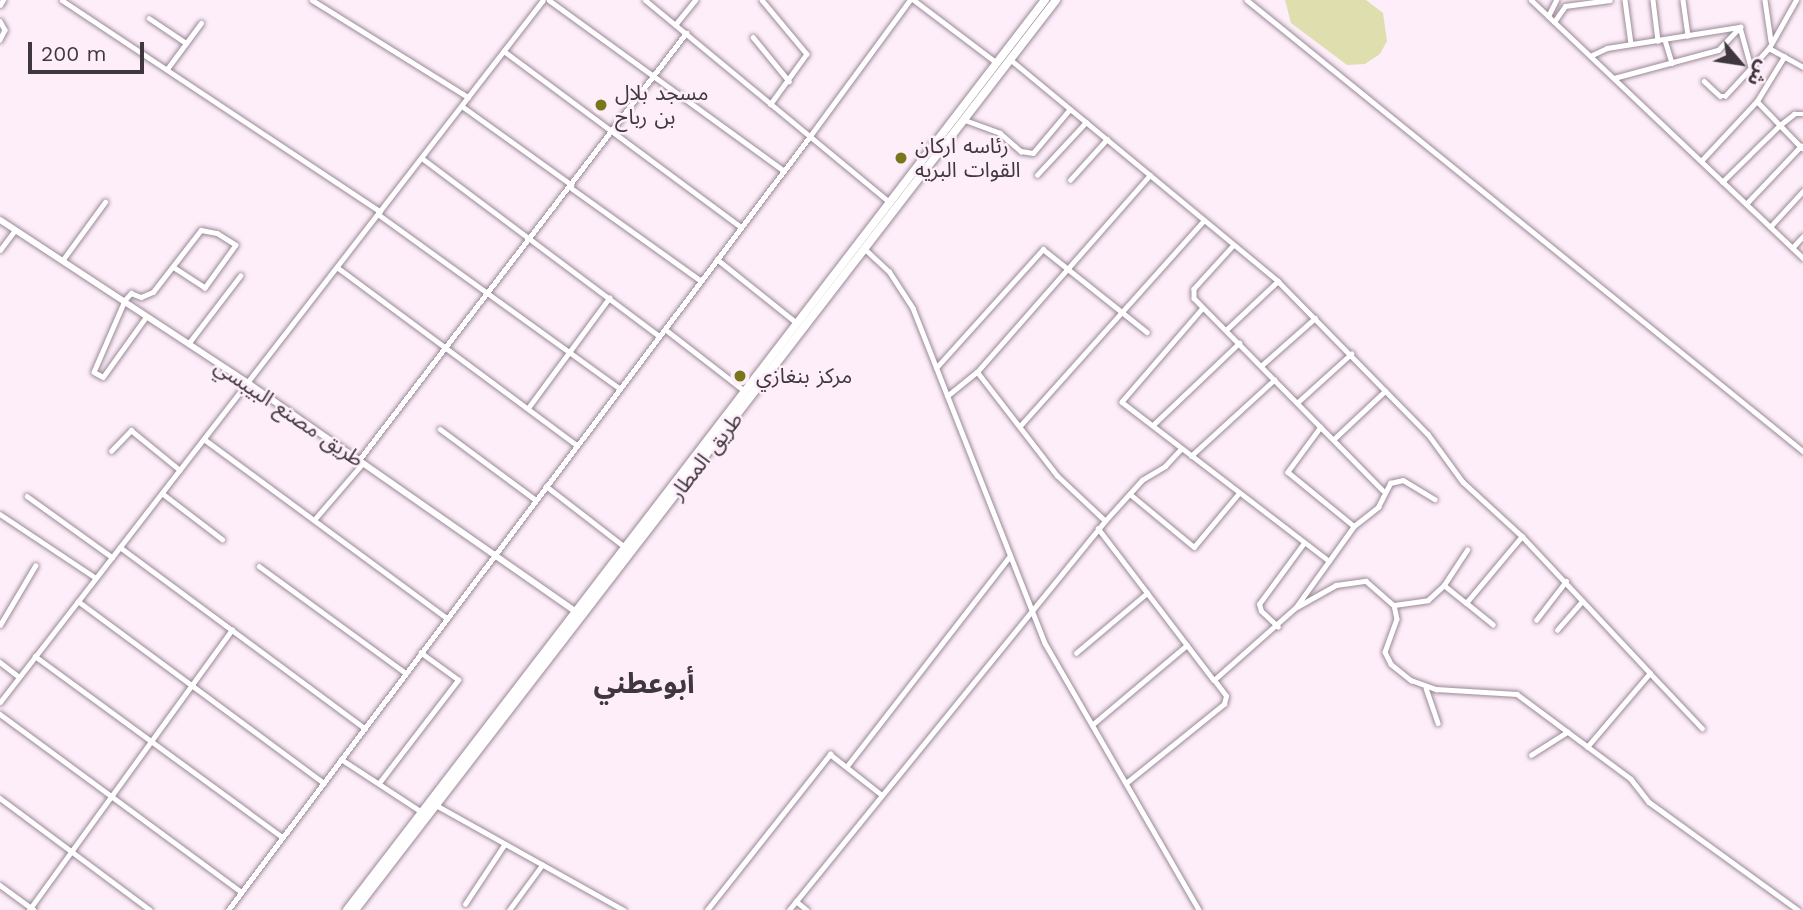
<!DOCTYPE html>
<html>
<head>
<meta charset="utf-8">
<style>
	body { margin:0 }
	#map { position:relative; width:1803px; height:910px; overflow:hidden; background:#feeefa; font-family:"Work Sans","Noto Sans Arabic",sans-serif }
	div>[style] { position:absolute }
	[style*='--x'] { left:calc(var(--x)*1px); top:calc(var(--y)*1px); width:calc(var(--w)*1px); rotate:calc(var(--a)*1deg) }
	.green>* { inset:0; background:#dfdeae }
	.roads { filter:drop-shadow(0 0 2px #9a8996) drop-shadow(0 0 2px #9a8996) }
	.minor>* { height:4.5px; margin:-2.25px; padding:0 2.25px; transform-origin:2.25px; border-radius:2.25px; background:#fff }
	.tertiary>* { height:5px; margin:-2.5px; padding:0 2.5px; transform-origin:2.5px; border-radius:2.5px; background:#fff }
	.secondary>* { height:6px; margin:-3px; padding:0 3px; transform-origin:3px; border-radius:3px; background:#fff }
	.trunk>* { height:8px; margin:-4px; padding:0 4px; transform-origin:4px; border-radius:4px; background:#fff }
	.dots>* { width:19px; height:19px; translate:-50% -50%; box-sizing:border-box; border:4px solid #feeefa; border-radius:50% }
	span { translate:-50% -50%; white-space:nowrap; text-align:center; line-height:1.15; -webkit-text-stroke:5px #feeefa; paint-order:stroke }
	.poi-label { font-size:21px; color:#3e373d }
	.left { translate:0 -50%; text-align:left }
	.street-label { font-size:21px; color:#3e373d }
	.district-label { font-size:28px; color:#3e373d; font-weight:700 }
	.north { position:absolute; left:1705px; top:28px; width:70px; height:70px; -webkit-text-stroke:5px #feeefa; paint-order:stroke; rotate:119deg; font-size:19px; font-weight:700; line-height:28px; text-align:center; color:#3e373d }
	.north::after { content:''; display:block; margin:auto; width:24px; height:32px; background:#3e373d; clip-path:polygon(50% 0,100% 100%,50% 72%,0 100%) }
	.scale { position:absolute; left:28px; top:42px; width:116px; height:32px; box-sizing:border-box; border:4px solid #3e373d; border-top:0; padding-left:9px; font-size:21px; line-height:24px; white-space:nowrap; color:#3e373d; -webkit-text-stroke:5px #feeefa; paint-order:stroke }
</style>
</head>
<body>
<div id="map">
	<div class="green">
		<i style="clip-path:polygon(1285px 0,1366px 0,1383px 13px,1387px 41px,1380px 54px,1365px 64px,1347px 65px,1291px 23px)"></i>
	</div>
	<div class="roads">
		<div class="minor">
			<i style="--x:62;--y:0;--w:382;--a:33.6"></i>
			<i style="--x:312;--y:0;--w:184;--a:31.9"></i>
			<i style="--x:549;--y:0;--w:289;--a:36"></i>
			<i style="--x:762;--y:0;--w:70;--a:50.2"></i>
			<i style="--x:807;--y:54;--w:62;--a:125.8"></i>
			<i style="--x:914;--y:0;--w:103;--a:37.1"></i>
			<i style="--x:1247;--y:0;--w:716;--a:39.05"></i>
			<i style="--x:1625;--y:0;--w:44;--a:82.2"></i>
			<i style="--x:1653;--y:0;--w:41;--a:83"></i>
			<i style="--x:1683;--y:0;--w:36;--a:82"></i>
			<i style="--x:1765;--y:0;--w:41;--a:81.7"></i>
			<i style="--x:0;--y:5;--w:6;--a:-59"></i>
			<i style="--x:149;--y:18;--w:45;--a:34"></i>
			<i style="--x:0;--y:21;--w:10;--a:61"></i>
			<i style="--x:5;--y:30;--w:11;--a:117"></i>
			<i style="--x:1554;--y:22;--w:19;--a:-55"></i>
			<i style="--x:1565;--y:6;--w:45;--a:-7.6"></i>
			<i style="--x:675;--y:25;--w:32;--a:-51"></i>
			<i style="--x:753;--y:37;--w:57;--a:50.7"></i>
			<i style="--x:1665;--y:40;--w:24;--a:73"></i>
			<i style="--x:1769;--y:48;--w:39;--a:29"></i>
			<i style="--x:504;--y:51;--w:294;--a:36.6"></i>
			<i style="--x:1590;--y:56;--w:19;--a:-25"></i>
			<i style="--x:1607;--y:48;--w:135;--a:-9"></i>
			<i style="--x:1011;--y:60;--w:347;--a:39.6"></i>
			<i style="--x:1278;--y:281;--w:214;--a:45.6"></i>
			<i style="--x:1428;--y:434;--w:59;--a:53.9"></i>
			<i style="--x:1463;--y:482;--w:80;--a:42.5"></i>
			<i style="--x:167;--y:69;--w:57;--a:-53.5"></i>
			<i style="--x:1614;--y:78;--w:108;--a:-15.1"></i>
			<i style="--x:1718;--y:50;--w:32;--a:-46"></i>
			<i style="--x:1740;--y:27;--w:41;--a:74.6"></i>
			<i style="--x:1704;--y:81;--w:22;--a:43"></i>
			<i style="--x:1720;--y:96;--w:5;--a:0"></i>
			<i style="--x:1725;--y:96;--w:65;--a:-47.5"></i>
			<i style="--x:1769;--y:48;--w:55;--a:-60.6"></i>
			<i style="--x:1757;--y:101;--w:65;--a:46.2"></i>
			<i style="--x:462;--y:106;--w:135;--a:35.7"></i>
			<i style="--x:965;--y:120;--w:37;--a:20"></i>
			<i style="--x:1000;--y:133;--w:28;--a:41"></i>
			<i style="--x:1021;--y:151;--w:12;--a:9"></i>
			<i style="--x:1033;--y:153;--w:57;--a:-49.9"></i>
			<i style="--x:810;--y:136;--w:169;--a:-53.7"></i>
			<i style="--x:422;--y:158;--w:295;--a:36.9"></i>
			<i style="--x:1701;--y:161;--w:82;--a:-47"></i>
			<i style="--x:1757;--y:101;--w:52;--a:-58.5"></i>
			<i style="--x:1037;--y:175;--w:72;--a:-47.2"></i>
			<i style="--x:1070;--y:180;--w:55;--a:-47.9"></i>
			<i style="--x:1722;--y:182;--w:81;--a:-44.5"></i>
			<i style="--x:1780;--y:125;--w:18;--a:-38"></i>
			<i style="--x:1794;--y:114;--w:9;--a:0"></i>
			<i style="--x:570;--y:187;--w:160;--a:35.6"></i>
			<i style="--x:1746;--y:204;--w:80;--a:-46.5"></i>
			<i style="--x:378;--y:214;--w:297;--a:35.8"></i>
			<i style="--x:1770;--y:227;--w:49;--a:-47.5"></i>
			<i style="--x:1233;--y:246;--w:58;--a:132.2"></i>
			<i style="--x:1194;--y:289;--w:9;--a:90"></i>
			<i style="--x:1194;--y:298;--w:269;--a:45.5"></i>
			<i style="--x:1792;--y:248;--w:16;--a:-47"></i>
			<i style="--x:865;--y:249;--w:33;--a:43"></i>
			<i style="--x:889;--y:271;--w:44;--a:57"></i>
			<i style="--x:913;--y:308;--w:360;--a:68.5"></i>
			<i style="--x:1045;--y:643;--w:308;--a:60"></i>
			<i style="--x:0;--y:250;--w:25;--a:-53"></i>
			<i style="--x:717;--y:259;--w:102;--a:38.7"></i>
			<i style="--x:62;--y:261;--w:73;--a:-53.9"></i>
			<i style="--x:337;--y:267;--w:299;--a:36.6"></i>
			<i style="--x:123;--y:302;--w:12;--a:-48"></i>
			<i style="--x:131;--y:293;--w:11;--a:22"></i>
			<i style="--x:141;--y:297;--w:13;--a:-23"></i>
			<i style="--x:153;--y:292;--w:78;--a:-52.3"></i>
			<i style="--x:201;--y:230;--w:16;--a:11"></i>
			<i style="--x:217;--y:233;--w:22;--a:32"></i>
			<i style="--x:236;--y:245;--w:53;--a:125.8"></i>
			<i style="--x:205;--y:288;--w:38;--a:-147"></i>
			<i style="--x:124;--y:303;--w:75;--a:113.5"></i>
			<i style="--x:94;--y:372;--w:10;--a:29"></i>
			<i style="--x:103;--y:377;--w:74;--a:-54.4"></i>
			<i style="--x:1203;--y:308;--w:124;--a:130.8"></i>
			<i style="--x:1122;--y:402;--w:261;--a:37.5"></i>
			<i style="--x:665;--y:329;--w:101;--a:37.8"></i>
			<i style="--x:1226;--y:330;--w:71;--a:-43.3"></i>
			<i style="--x:188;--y:344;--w:86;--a:-52.6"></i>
			<i style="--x:1261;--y:366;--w:72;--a:-41.6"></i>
			<i style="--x:936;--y:368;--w:160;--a:-48"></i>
			<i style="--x:1043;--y:249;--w:133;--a:38.6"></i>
			<i style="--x:947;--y:396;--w:38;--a:-39"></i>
			<i style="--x:977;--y:372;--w:262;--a:-48.7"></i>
			<i style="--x:1298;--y:402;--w:72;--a:-42.2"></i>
			<i style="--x:528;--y:408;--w:137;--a:-53.6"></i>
			<i style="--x:1153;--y:425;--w:119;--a:-43.6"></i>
			<i style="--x:1020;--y:426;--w:276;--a:-48.2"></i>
			<i style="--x:1321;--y:427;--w:56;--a:126.3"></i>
			<i style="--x:1288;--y:472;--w:85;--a:39.3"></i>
			<i style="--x:440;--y:429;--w:119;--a:36.5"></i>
			<i style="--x:204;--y:439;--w:302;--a:36.4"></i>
			<i style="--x:1334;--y:439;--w:70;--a:-43.3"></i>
			<i style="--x:111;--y:451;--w:29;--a:-46"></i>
			<i style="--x:131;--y:430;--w:63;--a:39.2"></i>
			<i style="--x:1191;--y:456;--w:113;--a:-42.5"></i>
			<i style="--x:359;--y:460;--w:538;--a:-52.55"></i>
			<i style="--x:546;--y:486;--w:100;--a:37.7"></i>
			<i style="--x:162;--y:493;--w:76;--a:37.5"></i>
			<i style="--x:1130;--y:494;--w:83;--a:39.6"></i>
			<i style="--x:1194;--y:547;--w:70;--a:-50.2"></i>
			<i style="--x:27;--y:496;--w:105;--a:35.7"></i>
			<i style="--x:0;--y:514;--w:115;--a:33.7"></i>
			<i style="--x:314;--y:520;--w:75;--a:-49.3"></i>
			<i style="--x:1105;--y:521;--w:55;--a:-47.9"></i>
			<i style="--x:1142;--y:480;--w:27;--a:-31"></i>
			<i style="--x:1165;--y:466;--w:23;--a:-47"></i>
			<i style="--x:1098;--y:528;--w:191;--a:52.7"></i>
			<i style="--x:1214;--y:680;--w:108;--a:-41.6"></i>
			<i style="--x:1295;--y:608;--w:47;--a:-29.3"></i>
			<i style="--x:1336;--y:585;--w:30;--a:-8"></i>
			<i style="--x:1366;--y:581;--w:37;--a:41"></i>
			<i style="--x:1394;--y:605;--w:14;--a:78"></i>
			<i style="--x:1397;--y:619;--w:35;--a:110"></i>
			<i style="--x:1385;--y:652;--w:13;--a:63"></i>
			<i style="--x:1391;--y:664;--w:26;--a:39"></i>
			<i style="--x:1411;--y:680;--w:27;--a:20"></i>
			<i style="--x:1436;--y:689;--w:81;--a:3.5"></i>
			<i style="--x:1517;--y:694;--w:142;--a:36.7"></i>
			<i style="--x:1631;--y:779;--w:29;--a:52"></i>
			<i style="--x:1649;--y:802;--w:184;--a:35.9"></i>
			<i style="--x:120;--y:547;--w:305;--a:36.5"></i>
			<i style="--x:259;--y:566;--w:182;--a:36.1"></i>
			<i style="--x:1444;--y:585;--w:42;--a:-56.7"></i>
			<i style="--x:78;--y:601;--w:306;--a:36.5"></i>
			<i style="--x:1394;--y:605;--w:34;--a:-8"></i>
			<i style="--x:1428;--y:600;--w:22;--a:-43"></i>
			<i style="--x:1444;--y:585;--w:28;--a:39"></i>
			<i style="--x:1296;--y:607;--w:100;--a:-54.4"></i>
			<i style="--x:1354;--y:526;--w:31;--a:-38"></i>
			<i style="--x:1378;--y:507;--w:27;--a:-63"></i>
			<i style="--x:1390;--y:483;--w:13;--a:-13"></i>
			<i style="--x:1403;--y:480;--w:37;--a:31"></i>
			<i style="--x:1536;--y:620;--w:49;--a:-52.4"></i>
			<i style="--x:0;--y:625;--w:69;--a:-59.3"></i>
			<i style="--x:1493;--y:625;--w:35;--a:-141"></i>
			<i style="--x:1466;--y:603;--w:87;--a:-50.1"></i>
			<i style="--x:1522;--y:536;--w:187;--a:46.9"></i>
			<i style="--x:1278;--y:627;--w:23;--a:-137"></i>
			<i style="--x:1261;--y:611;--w:7;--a:-106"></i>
			<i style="--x:1259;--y:604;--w:76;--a:-53.6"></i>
			<i style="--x:1557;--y:630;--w:38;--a:-49"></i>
			<i style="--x:1076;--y:653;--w:93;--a:-40.2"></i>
			<i style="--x:35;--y:656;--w:306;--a:36.2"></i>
			<i style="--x:0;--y:662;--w:24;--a:38"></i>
			<i style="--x:1426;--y:688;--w:37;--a:71"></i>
			<i style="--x:0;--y:714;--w:300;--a:36.4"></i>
			<i style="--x:1092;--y:725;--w:124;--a:-40.1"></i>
			<i style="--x:1587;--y:747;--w:97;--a:-49.6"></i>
			<i style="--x:1650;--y:673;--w:76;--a:46.6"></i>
			<i style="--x:1531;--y:755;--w:43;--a:-32.6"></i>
			<i style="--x:341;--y:759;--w:97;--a:33.2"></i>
			<i style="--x:847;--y:766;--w:264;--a:-52.2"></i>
			<i style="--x:379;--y:783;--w:130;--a:-52.5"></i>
			<i style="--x:458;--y:680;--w:46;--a:-143.9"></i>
			<i style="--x:1126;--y:783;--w:126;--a:-38.9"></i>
			<i style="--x:1224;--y:704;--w:8;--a:-76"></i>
			<i style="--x:1226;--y:696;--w:20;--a:-127"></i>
			<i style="--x:0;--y:798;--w:187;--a:36.7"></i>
			<i style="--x:436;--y:805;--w:215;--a:29.2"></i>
			<i style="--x:0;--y:885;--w:42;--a:36.3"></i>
			<i style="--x:796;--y:901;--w:14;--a:39"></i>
			<i style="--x:465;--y:904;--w:71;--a:-56.5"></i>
			<i style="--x:29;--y:910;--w:346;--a:-54.1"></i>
			<i style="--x:509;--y:910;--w:56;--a:-53.7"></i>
			<i style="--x:707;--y:910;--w:199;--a:-51.7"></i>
			<i style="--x:830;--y:754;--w:66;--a:38.3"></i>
			<i style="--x:789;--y:910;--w:501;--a:-50.91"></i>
			<i style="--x:1105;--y:521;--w:66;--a:-136.8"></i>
			<i style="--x:1057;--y:476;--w:131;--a:-127.6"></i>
		</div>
		<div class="tertiary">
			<i style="--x:645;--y:0;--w:317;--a:39.6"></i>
			<i style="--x:1531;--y:0;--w:375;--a:43.5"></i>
			<i style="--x:1548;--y:16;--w:18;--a:-63"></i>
			<i style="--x:0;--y:702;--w:887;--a:-52.28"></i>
			<i style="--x:228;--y:910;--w:968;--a:-53.06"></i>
		</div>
		<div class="secondary">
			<i style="--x:0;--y:220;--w:297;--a:33.3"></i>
			<i style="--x:248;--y:383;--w:399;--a:34.9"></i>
		</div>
		<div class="trunk">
			<i style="--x:347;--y:910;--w:1147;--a:-52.51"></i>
			<i style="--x:355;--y:910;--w:1149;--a:-52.39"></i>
		</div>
	</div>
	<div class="dots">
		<i style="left:601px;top:105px;background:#7a761b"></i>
		<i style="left:901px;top:158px;background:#7a761b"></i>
		<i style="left:740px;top:376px;background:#7a761b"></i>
	</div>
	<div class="poi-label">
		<span class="left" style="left:615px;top:105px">مسجد بلال<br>بن رباح</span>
		<span class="left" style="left:915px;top:158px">رئاسه اركان<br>القوات البريه</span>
		<span class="left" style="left:756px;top:376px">مركز بنغازي</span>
	</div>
	<div class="street-label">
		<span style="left:289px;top:413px;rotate:34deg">طريق مصنع البيبسي</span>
		<span style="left:706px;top:456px;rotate:-52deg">طريق المطار</span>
	</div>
	<div class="district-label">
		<span style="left:644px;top:684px">أبوعطني</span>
	</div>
	<div class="north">ش</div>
	<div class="scale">200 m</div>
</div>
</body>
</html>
